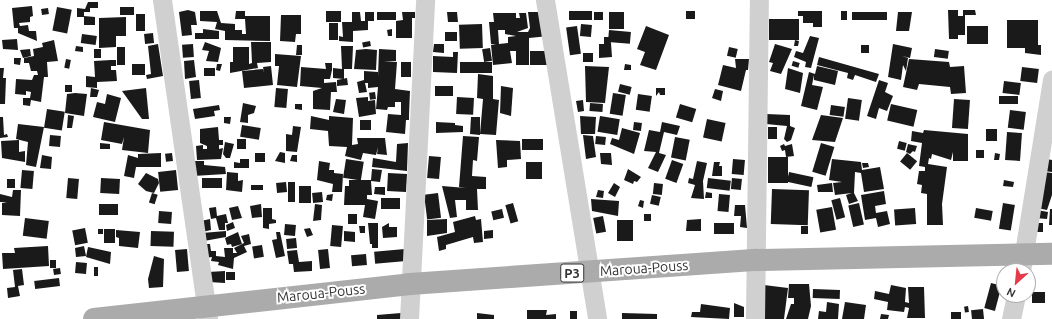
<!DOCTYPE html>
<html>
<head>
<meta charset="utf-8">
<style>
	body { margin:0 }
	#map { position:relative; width:1052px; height:319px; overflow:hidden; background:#fff; font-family:Ubuntu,sans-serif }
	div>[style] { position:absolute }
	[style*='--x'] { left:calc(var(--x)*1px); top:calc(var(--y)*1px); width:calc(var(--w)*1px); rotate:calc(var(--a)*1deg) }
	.building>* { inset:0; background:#1a1a1a; transform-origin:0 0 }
	.minor>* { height:19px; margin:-9.5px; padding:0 9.5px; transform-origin:9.5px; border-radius:9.5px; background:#d0d0d0 }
	.major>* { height:22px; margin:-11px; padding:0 11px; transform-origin:11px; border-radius:11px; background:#ababab }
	span { translate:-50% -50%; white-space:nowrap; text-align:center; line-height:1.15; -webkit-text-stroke:4px #fff; paint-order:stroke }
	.shield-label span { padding:1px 3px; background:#fff; border:1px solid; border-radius:3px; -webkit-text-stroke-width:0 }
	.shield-label { font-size:13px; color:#333; font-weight:700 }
	.street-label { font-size:14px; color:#333 }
	.north { position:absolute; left:996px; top:263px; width:40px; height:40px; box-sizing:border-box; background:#fff; border:1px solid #adadad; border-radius:50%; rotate:207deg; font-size:11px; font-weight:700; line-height:16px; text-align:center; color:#333 }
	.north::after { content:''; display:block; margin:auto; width:14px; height:18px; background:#e43a4a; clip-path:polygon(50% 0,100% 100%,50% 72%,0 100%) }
</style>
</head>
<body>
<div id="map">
	<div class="building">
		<i style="clip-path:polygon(88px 2px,98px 2px,98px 8px,90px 8px,90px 12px,84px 12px,84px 16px,95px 17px,95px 25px,84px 25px,84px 17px,77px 17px,77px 8px,85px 9px)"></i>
		<i style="clip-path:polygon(32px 6px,33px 16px,30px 17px,30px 22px,19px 23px,20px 26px,28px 25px,29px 31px,36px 31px,37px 41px,18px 33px,18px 28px,14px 28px,12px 8px)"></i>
		<i style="left:57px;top:7px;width:15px;height:24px;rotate:11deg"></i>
		<i style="left:134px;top:7px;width:8px;height:14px;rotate:90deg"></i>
		<i style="left:48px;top:8px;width:6px;height:7px;rotate:81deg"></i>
		<i style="clip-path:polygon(188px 10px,195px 12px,197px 25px,191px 25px,192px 35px,182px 36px,179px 12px)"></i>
		<i style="clip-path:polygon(948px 10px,958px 10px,958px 16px,963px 16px,963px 10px,975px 10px,976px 15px,965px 15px,965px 35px,958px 35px,958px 39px,949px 39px)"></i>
		<i style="clip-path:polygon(200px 11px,217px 11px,221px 23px,235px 24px,235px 30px,242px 30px,242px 34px,246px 34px,245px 19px,235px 19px,236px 11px,245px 11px,245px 16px,270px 16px,270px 41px,225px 40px,225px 31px,215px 29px,217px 22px,200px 21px)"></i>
		<i style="left:341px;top:11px;width:11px;height:15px;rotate:90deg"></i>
		<i style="left:569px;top:11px;width:23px;height:9px"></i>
		<i style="left:686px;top:11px;width:9px;height:8px"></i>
		<i style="clip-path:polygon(798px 11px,822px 11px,822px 27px,813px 27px,813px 23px,803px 23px,803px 16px,798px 16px)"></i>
		<i style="left:841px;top:11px;width:6px;height:9px"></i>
		<i style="clip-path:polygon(352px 12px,360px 12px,361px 21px,365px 21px,365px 12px,374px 12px,374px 21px,368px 21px,368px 30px,353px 31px,353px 42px,339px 41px,339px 36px,343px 37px,342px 22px,352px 22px)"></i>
		<i style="left:377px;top:12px;width:19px;height:8px"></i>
		<i style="clip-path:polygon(402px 12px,415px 12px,415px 18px,412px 18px,412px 38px,396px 38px,396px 21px,403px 20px)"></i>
		<i style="clip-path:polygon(447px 12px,457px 12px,458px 22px,448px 22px)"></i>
		<i style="clip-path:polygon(evenodd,528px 12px,546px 12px,549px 36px,529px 38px,529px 65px,516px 65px,516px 51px,510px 51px,512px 63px,493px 65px,491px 45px,496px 44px,491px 44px,489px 22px,494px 22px,493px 13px,516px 13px,516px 18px,520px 18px,519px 13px,526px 13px,528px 28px,517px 32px,528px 32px,530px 28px,528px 12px,498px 30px,505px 30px,505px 34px,516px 36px,508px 37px,508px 43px,499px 44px,498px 30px)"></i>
		<i style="left:594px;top:12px;width:9px;height:8px"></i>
		<i style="left:609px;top:12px;width:15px;height:17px"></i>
		<i style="left:852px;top:12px;width:35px;height:8px"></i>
		<i style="clip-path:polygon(898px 12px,912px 12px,909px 31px,896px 31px)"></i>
		<i style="left:136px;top:14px;width:9px;height:17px"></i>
		<i style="clip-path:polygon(281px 15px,301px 15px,301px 34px,296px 34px,295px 42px,280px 41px)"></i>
		<i style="clip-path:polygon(126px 17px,126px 36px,116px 36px,116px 47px,99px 48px,99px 18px)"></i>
		<i style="left:769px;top:19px;width:30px;height:21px"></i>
		<i style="clip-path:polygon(1007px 20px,1038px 20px,1038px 45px,1041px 45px,1041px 55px,1025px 53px,1025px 48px,1007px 48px)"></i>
		<i style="left:338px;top:23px;width:17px;height:9px;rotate:90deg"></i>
		<i style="left:482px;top:24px;width:24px;height:23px;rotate:88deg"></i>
		<i style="left:581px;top:24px;width:11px;height:12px;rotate:5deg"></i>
		<i style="left:577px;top:26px;width:28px;height:11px;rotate:82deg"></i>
		<i style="clip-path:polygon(646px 26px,669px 35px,656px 70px,640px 65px,645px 52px,637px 49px)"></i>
		<i style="left:967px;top:26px;width:21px;height:18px"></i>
		<i style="clip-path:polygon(203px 29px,219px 31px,219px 39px,195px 39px,195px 33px,203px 33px)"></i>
		<i style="clip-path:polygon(392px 29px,392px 36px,388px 36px,387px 30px)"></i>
		<i style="left:609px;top:30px;width:22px;height:12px;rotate:5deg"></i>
		<i style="left:445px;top:32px;width:12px;height:9px"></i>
		<i style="left:153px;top:33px;width:10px;height:9px;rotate:84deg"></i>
		<i style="left:82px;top:34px;width:15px;height:9px;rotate:8deg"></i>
		<i style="clip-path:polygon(810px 36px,819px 38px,811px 68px,805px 67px,806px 62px,794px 57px,796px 51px,803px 53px)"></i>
		<i style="clip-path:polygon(604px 37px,609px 37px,611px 43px,612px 57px,599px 58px,599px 44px,604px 44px)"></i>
		<i style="clip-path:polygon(17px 39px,18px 50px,3px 49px,2px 40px)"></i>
		<i style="clip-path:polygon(54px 40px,58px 61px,47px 62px,48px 77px,44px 77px,41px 102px,31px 100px,30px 106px,23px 105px,23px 98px,30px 98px,31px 92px,26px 91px,26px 95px,15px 94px,16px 79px,32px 80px,34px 75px,38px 75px,37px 71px,31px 71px,29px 63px,24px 63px,24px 58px,34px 56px,33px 49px,43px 47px,42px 43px)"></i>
		<i style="clip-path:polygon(795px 40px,799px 41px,798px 46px,794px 46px)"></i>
		<i style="left:370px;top:41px;width:5px;height:8px;rotate:79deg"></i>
		<i style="clip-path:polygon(205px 42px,221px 48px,218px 62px,206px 61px,209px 51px,202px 50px)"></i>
		<i style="clip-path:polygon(251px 42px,271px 42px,271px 62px,257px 63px,258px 68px,230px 73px,230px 62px,233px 62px,233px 47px,249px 47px,249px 64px,252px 63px)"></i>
		<i style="clip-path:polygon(158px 44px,163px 76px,147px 79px,146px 75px,151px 74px,148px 46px)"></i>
		<i style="left:193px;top:44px;width:13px;height:11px;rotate:86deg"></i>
		<i style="clip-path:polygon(434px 44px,444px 44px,444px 53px,433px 52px)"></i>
		<i style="clip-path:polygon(775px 44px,792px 49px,781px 74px,770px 71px,773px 63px,769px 62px)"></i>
		<i style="clip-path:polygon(893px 44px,912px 48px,910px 58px,902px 56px,908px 58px,906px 71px,903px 65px,901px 80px,888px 77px)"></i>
		<i style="clip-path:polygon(297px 45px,302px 45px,302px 55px,296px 55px)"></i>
		<i style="left:869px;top:45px;width:8px;height:8px;rotate:90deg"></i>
		<i style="clip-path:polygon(76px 46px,83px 47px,83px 52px,75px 51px)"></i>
		<i style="clip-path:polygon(341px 46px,353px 46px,352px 69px,344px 69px,344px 79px,333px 78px,333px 68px,342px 69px)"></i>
		<i style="left:125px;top:47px;width:18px;height:8px;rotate:90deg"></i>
		<i style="left:729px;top:47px;width:9px;height:9px;rotate:13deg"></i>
		<i style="left:490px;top:48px;width:13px;height:8px;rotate:81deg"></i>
		<i style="clip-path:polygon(30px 49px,31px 56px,23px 58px,20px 50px)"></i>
		<i style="left:94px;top:49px;width:7px;height:9px"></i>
		<i style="clip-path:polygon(366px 49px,377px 50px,376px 70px,354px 69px,356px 50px)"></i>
		<i style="clip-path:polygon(379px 49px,396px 50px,396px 61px,384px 61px,397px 62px,395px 89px,410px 91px,409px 115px,409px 120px,406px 120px,405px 134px,386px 132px,388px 114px,401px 115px,401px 102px,395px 102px,395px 107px,388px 107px,387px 110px,376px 109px,378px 87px,368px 88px,368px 83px,365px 83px,367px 92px,359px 93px,357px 82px,364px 80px,364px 71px,378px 72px,378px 77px)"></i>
		<i style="left:935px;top:49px;width:14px;height:8px;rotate:8deg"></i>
		<i style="left:530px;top:51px;width:18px;height:14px"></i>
		<i style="clip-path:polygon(453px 52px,458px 52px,457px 73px,433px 72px,433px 56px,453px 57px)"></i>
		<i style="left:583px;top:53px;width:10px;height:9px"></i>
		<i style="clip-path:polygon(275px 54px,301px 56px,297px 87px,277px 85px,279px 66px,275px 66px)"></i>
		<i style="clip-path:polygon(819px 57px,879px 74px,876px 82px,855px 75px,853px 80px,847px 78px,848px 73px,817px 65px)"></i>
		<i style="clip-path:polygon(14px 58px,21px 58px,20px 65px,14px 64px)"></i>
		<i style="left:66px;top:59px;width:5px;height:9px;rotate:11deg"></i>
		<i style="clip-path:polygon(735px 59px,749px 59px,748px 70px,746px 70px,741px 91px,718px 85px,723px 65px,736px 68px)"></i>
		<i style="clip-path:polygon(909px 59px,949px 62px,950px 67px,964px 66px,966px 93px,951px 94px,950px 87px,919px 84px,917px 90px,903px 87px)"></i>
		<i style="clip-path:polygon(111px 60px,116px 60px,116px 66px,111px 66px,111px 70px,116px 70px,117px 81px,97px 82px,97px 88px,86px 87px,86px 76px,95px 77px,94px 61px)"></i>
		<i style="clip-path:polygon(194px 60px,196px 77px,185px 79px,184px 61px)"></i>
		<i style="left:793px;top:61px;width:7px;height:5px;rotate:16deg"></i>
		<i style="left:401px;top:62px;width:10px;height:15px"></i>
		<i style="left:460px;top:62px;width:32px;height:11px"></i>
		<i style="clip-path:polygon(325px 63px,332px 63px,332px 70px,330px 79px,324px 79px,324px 83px,336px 82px,337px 92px,331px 92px,330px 110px,313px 109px,313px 91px,322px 88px,300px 86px,301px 67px,326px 69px)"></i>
		<i style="left:132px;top:64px;width:13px;height:11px"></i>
		<i style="clip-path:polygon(217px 64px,222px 64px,220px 71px,216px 70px)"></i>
		<i style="clip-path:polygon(625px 64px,631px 65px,631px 70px,624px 70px)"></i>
		<i style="clip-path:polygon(271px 66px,273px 85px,244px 88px,242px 71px,263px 69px,264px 73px,263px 67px)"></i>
		<i style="clip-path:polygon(585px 66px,609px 67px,605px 103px,586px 102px)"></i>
		<i style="clip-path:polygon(817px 66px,838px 71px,835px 85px,814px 80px,814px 75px,812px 85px,823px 87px,817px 110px,801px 106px,809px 72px,815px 74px)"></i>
		<i style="left:1022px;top:67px;width:17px;height:14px;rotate:7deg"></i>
		<i style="clip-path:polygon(0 68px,4px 68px,3px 78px,6px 78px,5px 104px,0 104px)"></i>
		<i style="left:215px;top:68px;width:8px;height:11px;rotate:90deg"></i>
		<i style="clip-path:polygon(788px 68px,803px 73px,800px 93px,785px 89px)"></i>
		<i style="clip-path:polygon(478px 74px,493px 76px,493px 99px,499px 100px,496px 135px,480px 134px,483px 99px,477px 98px)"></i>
		<i style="clip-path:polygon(347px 78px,348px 85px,337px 86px,337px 80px)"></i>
		<i style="left:199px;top:80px;width:18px;height:10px;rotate:84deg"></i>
		<i style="clip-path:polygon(879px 80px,888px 83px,885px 92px,893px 96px,887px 111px,879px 108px,876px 119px,867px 116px)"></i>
		<i style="left:1004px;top:81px;width:17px;height:12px;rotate:7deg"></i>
		<i style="left:620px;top:84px;width:12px;height:8px;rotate:14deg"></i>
		<i style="left:65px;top:85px;width:7px;height:7px"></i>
		<i style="left:435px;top:86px;width:18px;height:10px"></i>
		<i style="clip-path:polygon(501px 86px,513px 88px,511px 116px,500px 113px)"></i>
		<i style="clip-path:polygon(91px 88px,99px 90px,97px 97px,90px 97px)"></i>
		<i style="clip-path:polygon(146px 88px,149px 119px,142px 119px,122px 91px)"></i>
		<i style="left:276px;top:88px;width:12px;height:19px;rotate:5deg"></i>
		<i style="clip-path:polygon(656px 88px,665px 88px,665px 95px,660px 95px,659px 92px,656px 96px)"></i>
		<i style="clip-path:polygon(715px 89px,723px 91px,721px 101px,712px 98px)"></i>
		<i style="left:375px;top:92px;width:7px;height:6px;rotate:82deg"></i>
		<i style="clip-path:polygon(75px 93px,87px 94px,84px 116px,65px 113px,67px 94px)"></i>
		<i style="left:613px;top:93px;width:13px;height:21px;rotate:9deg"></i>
		<i style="clip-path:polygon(107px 94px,121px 98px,115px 122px,93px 117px,97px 102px,105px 104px)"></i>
		<i style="left:638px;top:94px;width:14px;height:16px;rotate:8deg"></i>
		<i style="left:999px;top:96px;width:19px;height:8px"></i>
		<i style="clip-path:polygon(368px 97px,368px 101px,375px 100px,376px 114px,359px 117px,356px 98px)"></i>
		<i style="left:457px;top:97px;width:17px;height:17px;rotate:3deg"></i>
		<i style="left:848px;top:98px;width:14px;height:21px;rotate:8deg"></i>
		<i style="clip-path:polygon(336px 99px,346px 100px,344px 114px,333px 112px)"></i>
		<i style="left:954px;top:99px;width:16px;height:29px;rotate:4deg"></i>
		<i style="clip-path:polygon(583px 100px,584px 111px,578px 112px,576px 101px)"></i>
		<i style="clip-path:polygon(243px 103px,256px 106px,254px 113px,248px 115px,248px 123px,240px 122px)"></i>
		<i style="left:590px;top:103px;width:13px;height:8px;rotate:4deg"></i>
		<i style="clip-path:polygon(295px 104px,302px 104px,302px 110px,295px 109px)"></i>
		<i style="left:680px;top:104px;width:17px;height:14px;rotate:17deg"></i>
		<i style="left:891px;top:104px;width:27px;height:17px;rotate:13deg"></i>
		<i style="clip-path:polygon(219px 105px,220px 110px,214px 111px,215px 116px,195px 119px,193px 109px)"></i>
		<i style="left:831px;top:105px;width:14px;height:10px;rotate:8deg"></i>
		<i style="left:47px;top:109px;width:18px;height:19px;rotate:9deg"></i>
		<i style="left:1010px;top:110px;width:16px;height:18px;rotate:7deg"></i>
		<i style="clip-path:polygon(766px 114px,790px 115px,790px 126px,795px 128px,791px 140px,787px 142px,784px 139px,787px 126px,766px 124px)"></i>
		<i style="clip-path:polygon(68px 115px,74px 116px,72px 128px,67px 128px)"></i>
		<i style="clip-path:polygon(821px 115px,843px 118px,835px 142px,812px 140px)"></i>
		<i style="clip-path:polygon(311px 116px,329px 120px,329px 116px,353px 118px,352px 145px,358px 144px,357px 138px,385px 138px,387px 155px,377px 154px,378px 147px,376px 155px,363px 153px,361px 160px,345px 156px,347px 147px,329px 146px,328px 131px,310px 129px)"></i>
		<i style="clip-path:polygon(580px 116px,596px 117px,595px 134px,581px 134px)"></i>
		<i style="left:600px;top:116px;width:20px;height:16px;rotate:9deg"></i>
		<i style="clip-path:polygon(0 117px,3px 117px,4px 135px,7px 134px,8px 137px,0 138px)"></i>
		<i style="clip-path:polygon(224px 117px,231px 117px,230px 124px,224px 123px)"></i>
		<i style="clip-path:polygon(471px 117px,480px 117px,480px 135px,470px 134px)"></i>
		<i style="left:707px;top:119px;width:19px;height:19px;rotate:12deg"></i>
		<i style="left:360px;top:120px;width:11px;height:10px"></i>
		<i style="clip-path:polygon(104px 122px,150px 130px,148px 153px,122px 150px,124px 137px,122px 144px,101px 140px)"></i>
		<i style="clip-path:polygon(436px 122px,455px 123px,455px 125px,463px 126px,463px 132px,436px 133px)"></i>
		<i style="left:634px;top:122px;width:8px;height:8px;rotate:7deg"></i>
		<i style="clip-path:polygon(662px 122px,680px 126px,677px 135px,664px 132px,659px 153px,666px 155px,658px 172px,648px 168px,656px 152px,644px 151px,649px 130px,660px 132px)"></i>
		<i style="clip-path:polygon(18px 124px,44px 127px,36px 167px,26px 165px,28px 142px,16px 139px)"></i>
		<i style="left:242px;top:125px;width:19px;height:12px;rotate:9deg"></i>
		<i style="clip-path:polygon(293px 126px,301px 127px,297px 152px,286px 151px,286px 134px,292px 135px)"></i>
		<i style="clip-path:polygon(218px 127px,219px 140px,223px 140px,223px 145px,219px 145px,219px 149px,223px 148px,221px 159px,197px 160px,196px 146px,203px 145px,203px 149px,207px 149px,207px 146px,200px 143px,200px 129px)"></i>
		<i style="left:768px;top:127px;width:9px;height:12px"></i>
		<i style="clip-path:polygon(622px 128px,640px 133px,634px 154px,610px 144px,612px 138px,619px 140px)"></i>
		<i style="left:986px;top:129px;width:11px;height:12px"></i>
		<i style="clip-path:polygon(924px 130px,968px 134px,968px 161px,953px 161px,953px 152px,951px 160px,932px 154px,931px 159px,929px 158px,928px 164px,947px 167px,942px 204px,943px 225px,927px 225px,927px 194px,921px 193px,922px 185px,917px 184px,919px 171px,925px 171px,925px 167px,919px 166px,922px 143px,911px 141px,912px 131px,923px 133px)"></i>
		<i style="left:1007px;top:132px;width:15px;height:28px;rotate:4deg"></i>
		<i style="left:50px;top:135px;width:11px;height:11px;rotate:5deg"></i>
		<i style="clip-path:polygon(583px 135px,593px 136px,596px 157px,586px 159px)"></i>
		<i style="clip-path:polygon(463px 136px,479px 137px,477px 161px,473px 160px,472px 176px,486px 177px,486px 189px,477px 189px,478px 210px,466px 210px,466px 200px,455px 200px,457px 217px,450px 218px,442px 186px,466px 188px,459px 187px)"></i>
		<i style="left:596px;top:136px;width:10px;height:8px;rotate:6deg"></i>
		<i style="left:675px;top:137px;width:15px;height:21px;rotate:11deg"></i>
		<i style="left:237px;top:139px;width:9px;height:10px"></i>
		<i style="left:522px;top:139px;width:21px;height:11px"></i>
		<i style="clip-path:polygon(19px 140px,19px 152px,25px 151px,25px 162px,2px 158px,1px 141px)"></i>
		<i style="clip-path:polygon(496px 140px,520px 141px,521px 159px,507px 160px,507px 167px,498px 168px)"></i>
		<i style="left:899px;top:141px;width:8px;height:8px;rotate:14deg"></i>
		<i style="clip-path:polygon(225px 142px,234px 144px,230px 158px,226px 158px,223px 154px)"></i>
		<i style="clip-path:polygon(100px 143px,110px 144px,110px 149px,100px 149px)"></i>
		<i style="clip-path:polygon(408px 143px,407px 171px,372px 167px,373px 158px,396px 162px,397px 144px)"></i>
		<i style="left:821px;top:143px;width:14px;height:30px;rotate:17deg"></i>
		<i style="clip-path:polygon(784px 144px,785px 146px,792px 144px,794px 156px,786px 157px,785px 150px,782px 151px,780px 146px)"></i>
		<i style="clip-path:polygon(908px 144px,917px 146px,915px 152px,911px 150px,913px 151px,910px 154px,906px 152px)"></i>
		<i style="left:976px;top:150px;width:8px;height:8px"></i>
		<i style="clip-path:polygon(280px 152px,285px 153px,285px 163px,275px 161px)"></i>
		<i style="clip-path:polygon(161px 153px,161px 167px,136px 167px,134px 178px,124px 176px,128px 155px,138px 158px,138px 154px)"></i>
		<i style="left:172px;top:153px;width:8px;height:7px;rotate:83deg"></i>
		<i style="left:265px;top:153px;width:9px;height:10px;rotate:90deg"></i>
		<i style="clip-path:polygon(600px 153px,611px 153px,612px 165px,601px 164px)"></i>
		<i style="left:907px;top:153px;width:13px;height:11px;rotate:39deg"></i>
		<i style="clip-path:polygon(995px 153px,1000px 154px,999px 160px,994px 160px)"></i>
		<i style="clip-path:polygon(42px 155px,52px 157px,51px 169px,40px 168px)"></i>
		<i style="clip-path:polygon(292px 155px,297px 155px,297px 162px,290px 161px)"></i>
		<i style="left:429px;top:156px;width:12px;height:22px;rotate:5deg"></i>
		<i style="left:768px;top:157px;width:20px;height:26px"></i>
		<i style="clip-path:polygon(240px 159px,249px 159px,249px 168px,234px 168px,234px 162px,240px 163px)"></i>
		<i style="left:346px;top:159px;width:18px;height:19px;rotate:9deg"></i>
		<i style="left:733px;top:159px;width:12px;height:15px;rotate:5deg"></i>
		<i style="clip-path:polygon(832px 159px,861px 162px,862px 170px,880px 167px,884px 189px,864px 192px,861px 173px,855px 172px,854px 193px,858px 201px,849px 204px,846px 195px,852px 193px,835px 195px,833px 183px,842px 182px,829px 180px)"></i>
		<i style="clip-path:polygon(1047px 159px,1052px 160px,1052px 172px,1044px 171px)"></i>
		<i style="left:672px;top:160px;width:12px;height:20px;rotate:20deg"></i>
		<i style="clip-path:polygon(195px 161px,204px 161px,204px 165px,225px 167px,226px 174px,193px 176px)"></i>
		<i style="clip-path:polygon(319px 161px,330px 163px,329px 170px,334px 170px,334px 173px,343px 174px,342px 192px,332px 192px,333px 184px,317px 180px)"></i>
		<i style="clip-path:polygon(697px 161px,707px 163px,703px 181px,704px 199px,691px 198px,695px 185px,688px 183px,689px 178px,693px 179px)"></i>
		<i style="left:542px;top:162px;width:17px;height:16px;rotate:90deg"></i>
		<i style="clip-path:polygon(714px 162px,720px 162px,719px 166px,722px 166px,722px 176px,712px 176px)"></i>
		<i style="clip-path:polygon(862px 163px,868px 163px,869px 167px,863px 168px)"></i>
		<i style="clip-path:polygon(372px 169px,382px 170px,380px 182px,371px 181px,372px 195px,367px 195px,367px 199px,378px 201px,375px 219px,363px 217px,365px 205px,344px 205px,345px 186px,349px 186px,349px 180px,371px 180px)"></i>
		<i style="clip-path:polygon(628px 169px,641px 177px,637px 182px,634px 181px,633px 184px,624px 180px)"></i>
		<i style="left:22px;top:170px;width:12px;height:18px;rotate:5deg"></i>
		<i style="left:176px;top:170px;width:20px;height:18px;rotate:84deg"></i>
		<i style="clip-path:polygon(227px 172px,238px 173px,238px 181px,243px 180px,242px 192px,226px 190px)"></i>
		<i style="left:789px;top:172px;width:25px;height:10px;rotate:12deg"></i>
		<i style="clip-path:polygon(1044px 172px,1052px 173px,1052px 195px,1047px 210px,1037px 208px)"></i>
		<i style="clip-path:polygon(146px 173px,158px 179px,159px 183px,154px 193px,146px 191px,138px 184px)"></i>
		<i style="left:388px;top:173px;width:19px;height:18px;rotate:3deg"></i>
		<i style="left:68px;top:178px;width:11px;height:20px;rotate:5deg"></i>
		<i style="left:101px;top:178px;width:19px;height:15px;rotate:3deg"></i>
		<i style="left:202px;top:178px;width:20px;height:10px"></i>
		<i style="left:708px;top:178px;width:23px;height:10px;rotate:7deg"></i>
		<i style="left:732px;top:178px;width:10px;height:11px;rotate:6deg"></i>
		<i style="left:7px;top:179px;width:8px;height:9px"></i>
		<i style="clip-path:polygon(1004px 180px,1014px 182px,1013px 187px,1003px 186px)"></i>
		<i style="left:286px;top:182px;width:10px;height:10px;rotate:84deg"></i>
		<i style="left:288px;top:182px;width:7px;height:20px"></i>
		<i style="clip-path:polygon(614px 183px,620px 187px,615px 197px,608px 193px)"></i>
		<i style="left:654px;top:183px;width:9px;height:11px;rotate:6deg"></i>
		<i style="clip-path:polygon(832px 183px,833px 192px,818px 192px,817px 185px)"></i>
		<i style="left:251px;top:185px;width:12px;height:5px"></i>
		<i style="left:299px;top:186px;width:12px;height:17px"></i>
		<i style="clip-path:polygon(375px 187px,385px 187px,385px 195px,374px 194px)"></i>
		<i style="left:772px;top:189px;width:37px;height:35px;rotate:2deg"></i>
		<i style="clip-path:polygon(13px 190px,21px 190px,20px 216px,2px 215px,2px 203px,7px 202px,0 202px,0 194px,12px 197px)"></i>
		<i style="clip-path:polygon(598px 190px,604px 191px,603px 198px,596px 197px)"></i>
		<i style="clip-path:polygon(884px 191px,886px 204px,875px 206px,876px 213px,887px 211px,890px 224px,878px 227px,876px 218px,865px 220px,861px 195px)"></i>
		<i style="left:322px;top:192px;width:10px;height:10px;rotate:84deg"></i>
		<i style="clip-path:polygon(706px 192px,712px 193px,712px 198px,705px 198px)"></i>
		<i style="left:152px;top:193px;width:6px;height:10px;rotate:18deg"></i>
		<i style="left:438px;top:193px;width:25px;height:14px;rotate:83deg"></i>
		<i style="clip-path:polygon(333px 194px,332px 201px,326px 200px,327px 195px)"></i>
		<i style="left:719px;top:194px;width:11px;height:17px;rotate:5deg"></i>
		<i style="left:652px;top:195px;width:9px;height:9px;rotate:13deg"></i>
		<i style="left:381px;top:198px;width:19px;height:11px"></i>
		<i style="left:840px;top:198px;width:20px;height:9px;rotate:75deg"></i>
		<i style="clip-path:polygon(591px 199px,619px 201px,618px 216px,592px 211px)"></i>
		<i style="clip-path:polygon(640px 200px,644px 201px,643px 208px,638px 206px)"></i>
		<i style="left:513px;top:203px;width:19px;height:8px;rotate:74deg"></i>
		<i style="left:859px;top:203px;width:22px;height:11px;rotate:77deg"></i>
		<i style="left:1003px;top:203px;width:12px;height:26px;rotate:9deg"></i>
		<i style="left:99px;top:204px;width:19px;height:11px"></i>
		<i style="clip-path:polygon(261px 204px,262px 217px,252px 218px,250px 206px)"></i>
		<i style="clip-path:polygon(315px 204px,322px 205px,321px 220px,313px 221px)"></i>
		<i style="clip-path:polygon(735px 205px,745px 205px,747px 228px,740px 227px,741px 216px,734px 216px)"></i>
		<i style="clip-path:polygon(238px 206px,242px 218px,232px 220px,229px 208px)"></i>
		<i style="clip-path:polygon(216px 207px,217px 216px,226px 214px,228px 223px,225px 223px,225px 230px,219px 230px,216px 218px,211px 219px,209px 208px)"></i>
		<i style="left:832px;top:207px;width:23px;height:16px;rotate:80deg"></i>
		<i style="clip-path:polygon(263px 208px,272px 208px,272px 219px,276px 220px,276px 223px,269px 224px,269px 229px,263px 228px)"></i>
		<i style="left:915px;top:208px;width:16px;height:21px;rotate:86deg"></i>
		<i style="left:976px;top:208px;width:17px;height:10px;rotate:10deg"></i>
		<i style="left:502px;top:209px;width:9px;height:11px;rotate:77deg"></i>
		<i style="clip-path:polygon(1050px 209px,1052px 209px,1052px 225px,1049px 225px)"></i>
		<i style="clip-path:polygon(1037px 210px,1048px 212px,1047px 219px,1035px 218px)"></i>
		<i style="left:159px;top:211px;width:13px;height:12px;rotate:4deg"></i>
		<i style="left:357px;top:214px;width:10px;height:9px;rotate:90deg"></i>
		<i style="left:644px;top:214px;width:7px;height:7px"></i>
		<i style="clip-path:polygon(475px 216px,476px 220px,481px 219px,483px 242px,474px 243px,473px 237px,446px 245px,446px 249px,439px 251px,437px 237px,455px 232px,453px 222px)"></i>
		<i style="left:603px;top:216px;width:16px;height:10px;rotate:79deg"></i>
		<i style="left:25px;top:218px;width:24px;height:18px;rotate:7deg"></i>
		<i style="clip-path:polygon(210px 219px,211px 230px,202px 232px,201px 221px)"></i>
		<i style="clip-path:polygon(447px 219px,447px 233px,427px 236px,427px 220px)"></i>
		<i style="clip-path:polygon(701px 219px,701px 231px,686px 231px,687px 220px)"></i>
		<i style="left:617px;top:220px;width:16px;height:21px"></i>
		<i style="clip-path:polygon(233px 222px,235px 228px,227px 231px,226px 225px)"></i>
		<i style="clip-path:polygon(368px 223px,378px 223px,378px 248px,372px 248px,372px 244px,370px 244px)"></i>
		<i style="clip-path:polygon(389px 223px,389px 227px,397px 227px,397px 237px,383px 238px,382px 227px)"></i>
		<i style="left:714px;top:223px;width:20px;height:11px"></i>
		<i style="left:1036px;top:223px;width:7px;height:9px"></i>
		<i style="left:285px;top:224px;width:11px;height:11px;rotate:5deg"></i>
		<i style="left:332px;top:225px;width:11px;height:21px;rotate:5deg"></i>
		<i style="clip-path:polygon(359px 226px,365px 226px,365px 233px,360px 233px)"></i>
		<i style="left:808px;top:226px;width:8px;height:7px;rotate:90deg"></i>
		<i style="left:85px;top:228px;width:15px;height:13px;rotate:79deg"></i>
		<i style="clip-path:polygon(310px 228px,313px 235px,307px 237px,304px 229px)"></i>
		<i style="left:98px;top:229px;width:5px;height:5px"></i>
		<i style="left:104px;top:229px;width:11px;height:14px"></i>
		<i style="clip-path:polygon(116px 230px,140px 232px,138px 248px,119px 246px,119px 238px,116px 237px)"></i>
		<i style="clip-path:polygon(493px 230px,493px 238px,484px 239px,484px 231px)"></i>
		<i style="left:151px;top:231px;width:23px;height:15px;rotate:2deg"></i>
		<i style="clip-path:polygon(226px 231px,226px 237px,204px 241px,202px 233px)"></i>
		<i style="clip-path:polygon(344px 231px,355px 232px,355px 242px,344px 241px)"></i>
		<i style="clip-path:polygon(238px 232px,242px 244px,232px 247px,231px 244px,227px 245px,225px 238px)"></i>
		<i style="clip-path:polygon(276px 232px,280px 232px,285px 256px,276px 258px,272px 240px,277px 239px)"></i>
		<i style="clip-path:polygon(249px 234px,251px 244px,244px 246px,247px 252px,234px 258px,233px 269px,218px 265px,219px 262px,211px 261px,212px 257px,205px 258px,203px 244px,210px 244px,211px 251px,216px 251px,216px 256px,225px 257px,224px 248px,233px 248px,233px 253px,237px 253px,234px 248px,244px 243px,241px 236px)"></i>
		<i style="left:296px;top:238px;width:10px;height:10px;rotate:84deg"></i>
		<i style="left:262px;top:245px;width:12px;height:10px;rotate:81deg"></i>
		<i style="clip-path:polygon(48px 246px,49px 266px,3px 269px,2px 253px,15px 253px,14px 248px)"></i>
		<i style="clip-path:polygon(84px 246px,86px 256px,76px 257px,75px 248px)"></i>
		<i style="clip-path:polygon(88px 247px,111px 252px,110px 264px,86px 257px)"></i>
		<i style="left:187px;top:249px;width:22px;height:12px;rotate:85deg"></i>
		<i style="left:328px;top:249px;width:19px;height:10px;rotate:84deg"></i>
		<i style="left:405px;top:249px;width:12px;height:31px;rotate:85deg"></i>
		<i style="clip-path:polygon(297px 250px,299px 262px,312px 261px,312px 271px,294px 272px,293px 264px,289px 264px,287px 251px)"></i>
		<i style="left:366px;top:254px;width:11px;height:15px;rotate:85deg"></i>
		<i style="clip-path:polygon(154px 256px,164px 259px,163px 287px,149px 288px,148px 279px)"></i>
		<i style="left:50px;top:260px;width:6px;height:8px"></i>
		<i style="left:76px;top:262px;width:11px;height:11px;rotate:5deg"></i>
		<i style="left:94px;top:267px;width:4px;height:9px"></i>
		<i style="left:60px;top:268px;width:6px;height:7px;rotate:81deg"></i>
		<i style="clip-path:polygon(22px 269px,24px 285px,18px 286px,20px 296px,8px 298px,7px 288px,15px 287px,13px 270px)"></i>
		<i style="clip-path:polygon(225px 271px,225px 283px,209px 282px,208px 272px)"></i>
		<i style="left:235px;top:272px;width:8px;height:9px;rotate:90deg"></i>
		<i style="left:59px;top:278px;width:8px;height:25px;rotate:83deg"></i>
		<i style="left:991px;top:283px;width:11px;height:26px;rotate:15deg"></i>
		<i style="clip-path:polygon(789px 284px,809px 284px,811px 306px,808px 319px,786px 319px,791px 304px,794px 304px,794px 298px,788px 298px)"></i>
		<i style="clip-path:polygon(764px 285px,788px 288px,784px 319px,763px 319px)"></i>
		<i style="clip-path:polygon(891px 285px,906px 288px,905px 302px,909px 303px,908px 287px,924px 287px,925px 318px,907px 318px,909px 308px,905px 307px,904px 312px,887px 310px,888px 302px,874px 299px,875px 291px,889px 294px)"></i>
		<i style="left:813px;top:289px;width:27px;height:9px;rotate:2deg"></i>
		<i style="left:1032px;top:292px;width:13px;height:11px"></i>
		<i style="clip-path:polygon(827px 302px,839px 304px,838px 319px,818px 319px,819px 311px,826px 312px)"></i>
		<i style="clip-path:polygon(845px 302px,866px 305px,864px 319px,842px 319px)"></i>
		<i style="clip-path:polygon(734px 303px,744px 307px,744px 317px,734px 317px)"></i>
		<i style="clip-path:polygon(701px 304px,730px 308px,729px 319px,691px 317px,692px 312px,700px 312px)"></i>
		<i style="left:968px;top:306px;width:6px;height:4px;rotate:81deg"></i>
		<i style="left:983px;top:309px;width:10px;height:12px;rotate:84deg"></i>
		<i style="clip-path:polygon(527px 310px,547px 310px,546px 315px,556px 314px,556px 319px,527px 319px)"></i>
		<i style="left:577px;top:311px;width:8px;height:7px;rotate:90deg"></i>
		<i style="left:951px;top:312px;width:10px;height:7px"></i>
		<i style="clip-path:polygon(401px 313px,401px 319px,377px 319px,377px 315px)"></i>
		<i style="clip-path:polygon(477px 313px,494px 315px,494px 319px,477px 319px)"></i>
		<i style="clip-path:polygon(622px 313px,657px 314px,657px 319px,622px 319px)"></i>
		<i style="clip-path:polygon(881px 314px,889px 315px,888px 319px,880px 319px)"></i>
	</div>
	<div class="minor">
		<i style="--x:162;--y:0;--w:322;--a:81.8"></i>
		<i style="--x:545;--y:0;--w:323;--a:80.7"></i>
		<i style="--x:1021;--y:271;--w:194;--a:-80.8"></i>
		<i style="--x:409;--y:319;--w:319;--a:-87.1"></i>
		<i style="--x:755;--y:319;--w:319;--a:-89.3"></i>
		<i style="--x:1011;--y:319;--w:25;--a:-78"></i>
	</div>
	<div class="major">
		<i style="--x:94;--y:319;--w:318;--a:-6.3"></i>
		<i style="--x:410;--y:284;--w:348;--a:-4"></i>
		<i style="--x:757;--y:260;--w:295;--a:-1.2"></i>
	</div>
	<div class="shield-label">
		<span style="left:572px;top:273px">P3</span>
	</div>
	<div class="street-label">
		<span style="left:644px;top:268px;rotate:-4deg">Maroua-Pouss</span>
		<span style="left:321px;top:293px;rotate:-6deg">Maroua-Pouss</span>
	</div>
	<div class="north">N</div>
</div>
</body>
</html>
